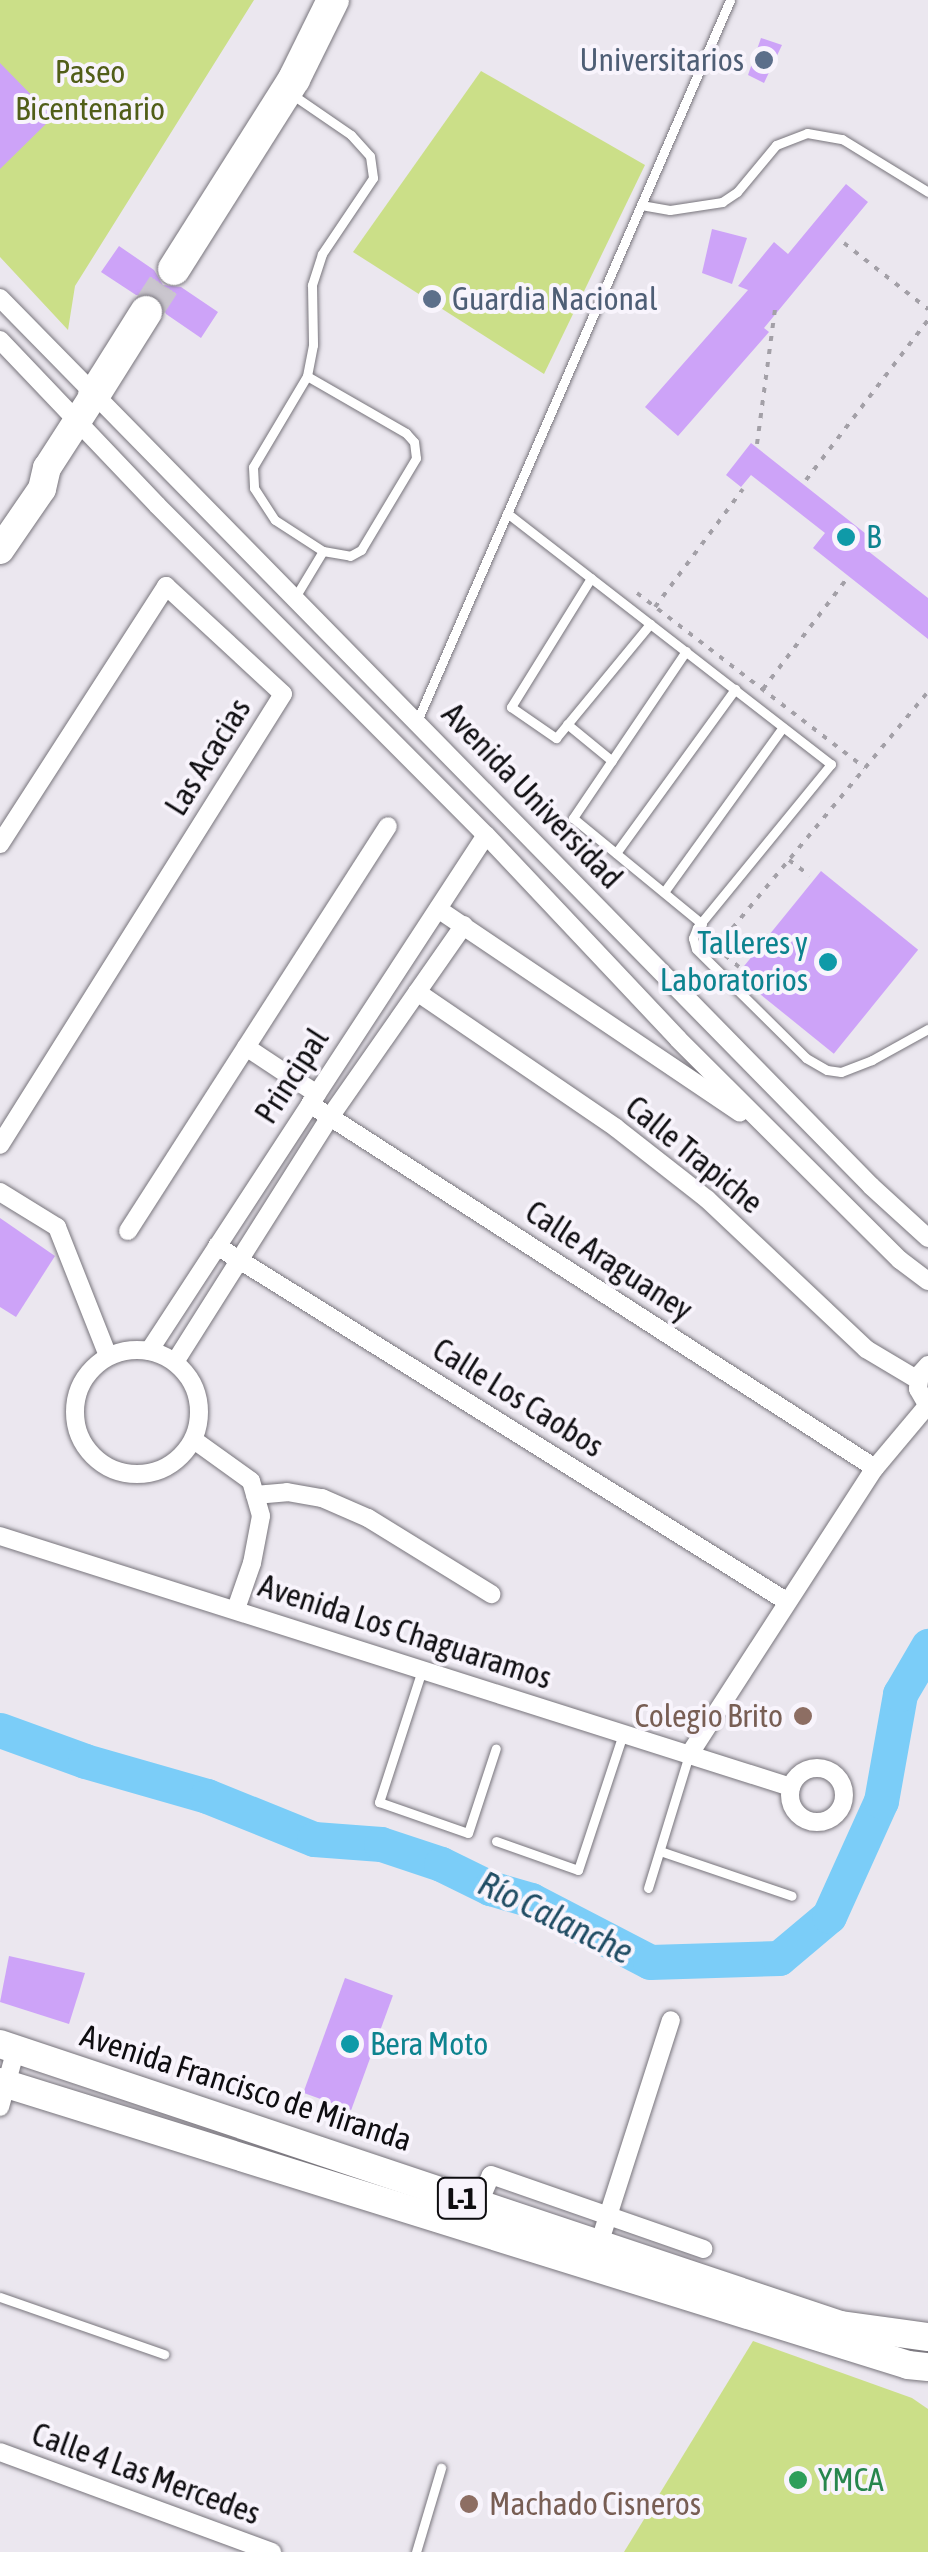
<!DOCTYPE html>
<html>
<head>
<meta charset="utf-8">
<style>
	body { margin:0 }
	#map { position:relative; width:928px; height:2552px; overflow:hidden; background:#ebe7ef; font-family:"Asap Condensed",sans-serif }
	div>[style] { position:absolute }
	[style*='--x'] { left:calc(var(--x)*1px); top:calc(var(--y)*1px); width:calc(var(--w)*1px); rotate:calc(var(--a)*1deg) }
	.green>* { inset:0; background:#cbdf88 }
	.river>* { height:35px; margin:-17.5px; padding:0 17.5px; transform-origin:17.5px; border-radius:17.5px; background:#7bcdf8 }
	.building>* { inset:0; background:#cda3f8; transform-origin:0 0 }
	.highway-tunnel>* { height:32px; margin-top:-16px; transform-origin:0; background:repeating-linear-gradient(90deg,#cac6ce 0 32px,transparent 0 48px) }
	.path>* { height:4px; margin-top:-2px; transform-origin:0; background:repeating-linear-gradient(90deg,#a3a0a7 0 5px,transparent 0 13px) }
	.roads { filter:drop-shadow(0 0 2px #78757c) drop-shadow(0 0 2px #78757c) }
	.lane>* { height:9px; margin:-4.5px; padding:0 4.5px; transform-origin:4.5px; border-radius:4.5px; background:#fff }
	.street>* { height:18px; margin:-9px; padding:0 9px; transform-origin:9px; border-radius:9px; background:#fff }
	.street>.ring { margin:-9px; padding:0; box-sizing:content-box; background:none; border:18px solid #fff; border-radius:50% }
	.primary>* { height:28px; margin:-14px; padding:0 14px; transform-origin:14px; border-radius:14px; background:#fff }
	.highway>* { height:32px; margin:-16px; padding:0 16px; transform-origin:16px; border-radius:16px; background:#fff }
	.dots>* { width:28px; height:28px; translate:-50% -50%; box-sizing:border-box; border:5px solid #f8f4fc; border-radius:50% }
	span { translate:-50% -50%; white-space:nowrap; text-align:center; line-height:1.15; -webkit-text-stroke:8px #f8f4fc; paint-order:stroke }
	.shield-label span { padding:2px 8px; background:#f8f4fc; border:2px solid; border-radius:8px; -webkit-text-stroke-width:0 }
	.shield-label { font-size:30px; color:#0e0d10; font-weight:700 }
	.service-label { font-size:32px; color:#4e5e75 }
	.right { translate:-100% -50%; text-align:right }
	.left { translate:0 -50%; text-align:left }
	.park-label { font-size:32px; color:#515e18 }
	.culture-label { font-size:32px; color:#0d838f }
	.street-label { font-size:32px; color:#0e0d10 }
	.education-label { font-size:32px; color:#785e54 }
	.leisure-label { font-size:32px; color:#27864d }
	.water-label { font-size:35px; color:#1f4c63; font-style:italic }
</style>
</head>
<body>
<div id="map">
	<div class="green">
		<i style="clip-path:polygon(0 0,254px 0,75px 286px,68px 330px,0 257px)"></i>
		<i style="clip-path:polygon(481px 71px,645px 165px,544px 374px,353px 252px)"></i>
		<i style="clip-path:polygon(753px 2341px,912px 2398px,928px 2409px,928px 2552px,624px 2552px)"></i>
	</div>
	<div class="river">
		<i style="--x:0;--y:1730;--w:90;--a:20"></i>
		<i style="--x:85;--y:1761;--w:127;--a:16"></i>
		<i style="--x:207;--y:1796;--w:115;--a:21.9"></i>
		<i style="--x:314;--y:1839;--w:67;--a:4.3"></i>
		<i style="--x:381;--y:1844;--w:63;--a:18.4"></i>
		<i style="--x:441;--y:1864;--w:55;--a:26.1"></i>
		<i style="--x:490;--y:1888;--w:43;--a:16.3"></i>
		<i style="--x:531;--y:1900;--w:134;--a:27.5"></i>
		<i style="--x:650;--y:1962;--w:129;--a:-1.8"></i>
		<i style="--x:779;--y:1958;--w:65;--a:-40"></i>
		<i style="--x:829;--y:1916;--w:126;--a:-65.7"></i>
		<i style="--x:881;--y:1801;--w:109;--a:-79.9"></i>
		<i style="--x:900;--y:1694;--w:56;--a:-59.7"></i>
	</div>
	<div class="building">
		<i style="clip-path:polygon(761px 38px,782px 45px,764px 83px,748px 75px)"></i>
		<i style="clip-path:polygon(0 63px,53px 117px,0 169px)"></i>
		<i style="clip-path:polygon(846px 184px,868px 202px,764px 328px,769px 332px,678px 436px,645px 407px,748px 290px,738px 286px,774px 242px,788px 254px)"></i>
		<i style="clip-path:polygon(712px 229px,747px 238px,732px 284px,702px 273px)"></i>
		<i style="clip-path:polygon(119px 246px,154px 270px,163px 285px,181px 287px,218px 312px,201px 338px,166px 314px,157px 296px,136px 295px,101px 272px)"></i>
		<i style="clip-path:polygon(751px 443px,875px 541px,868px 551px,928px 598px,928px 639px,813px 548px,825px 533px,751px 475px,741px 487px,726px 475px)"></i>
		<i style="left:821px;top:871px;width:125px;height:134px;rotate:39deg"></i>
		<i style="clip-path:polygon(0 1218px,55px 1256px,16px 1317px,0 1307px)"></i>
		<i style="clip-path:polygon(9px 1956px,85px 1973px,69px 2024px,0 2002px)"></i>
		<i style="left:345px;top:1978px;width:51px;height:122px;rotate:20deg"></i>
	</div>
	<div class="highway-tunnel">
		<i style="--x:146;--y:312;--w:51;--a:-56.9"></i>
	</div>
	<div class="path">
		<i style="--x:844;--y:243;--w:107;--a:38.2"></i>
		<i style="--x:757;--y:444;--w:136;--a:-82.4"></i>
		<i style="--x:806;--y:480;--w:201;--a:-52.7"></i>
		<i style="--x:637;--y:593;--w:287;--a:37.5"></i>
		<i style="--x:655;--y:607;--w:147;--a:-53.3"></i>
		<i style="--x:763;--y:689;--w:136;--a:-52.8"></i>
		<i style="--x:789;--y:860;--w:26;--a:37"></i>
		<i style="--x:739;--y:967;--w:30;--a:-140"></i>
		<i style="--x:716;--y:948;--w:332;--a:-50.4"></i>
	</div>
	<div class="roads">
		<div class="lane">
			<i style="--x:290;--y:93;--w:74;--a:34.5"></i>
			<i style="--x:351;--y:135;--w:28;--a:48"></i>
			<i style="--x:370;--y:156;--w:22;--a:82"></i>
			<i style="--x:373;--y:178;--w:92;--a:123.9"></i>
			<i style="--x:322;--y:254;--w:33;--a:108"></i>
			<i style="--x:312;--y:285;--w:60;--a:89"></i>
			<i style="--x:313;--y:345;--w:32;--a:101"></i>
			<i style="--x:307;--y:376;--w:106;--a:120.7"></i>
			<i style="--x:253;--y:467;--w:21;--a:87"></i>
			<i style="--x:254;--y:488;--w:38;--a:57"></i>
			<i style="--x:275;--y:520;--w:57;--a:32.9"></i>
			<i style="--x:323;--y:551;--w:27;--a:10"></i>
			<i style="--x:350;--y:556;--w:13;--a:-29"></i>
			<i style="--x:361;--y:550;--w:107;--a:-59.1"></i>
			<i style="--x:416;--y:458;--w:16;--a:-97"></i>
			<i style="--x:414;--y:442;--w:12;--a:-132"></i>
			<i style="--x:406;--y:433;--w:114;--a:-150.1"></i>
			<i style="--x:641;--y:205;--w:29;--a:10"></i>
			<i style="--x:670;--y:210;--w:53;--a:-8.7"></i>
			<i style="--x:722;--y:202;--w:18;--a:-34"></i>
			<i style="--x:737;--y:192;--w:61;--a:-50.3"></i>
			<i style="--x:776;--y:145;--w:33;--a:-21"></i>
			<i style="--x:807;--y:133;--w:36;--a:10"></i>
			<i style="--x:842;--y:139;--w:101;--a:31.6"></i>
			<i style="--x:507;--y:513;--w:410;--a:37.8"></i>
			<i style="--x:831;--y:764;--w:212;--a:129.3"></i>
			<i style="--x:697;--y:928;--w:11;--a:112"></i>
			<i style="--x:693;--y:938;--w:11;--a:75"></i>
			<i style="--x:696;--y:949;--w:155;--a:44.7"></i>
			<i style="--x:806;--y:1058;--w:24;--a:30"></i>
			<i style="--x:827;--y:1070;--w:14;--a:8"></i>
			<i style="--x:841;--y:1072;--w:33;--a:-21"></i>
			<i style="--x:872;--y:1060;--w:64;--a:-29"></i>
			<i style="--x:591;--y:578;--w:152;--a:121.8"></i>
			<i style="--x:511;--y:707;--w:55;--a:34.6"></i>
			<i style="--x:556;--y:738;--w:148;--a:-50.5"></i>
			<i style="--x:294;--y:599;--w:56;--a:-58.9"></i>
			<i style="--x:686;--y:651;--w:202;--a:124.1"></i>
			<i style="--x:573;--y:818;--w:167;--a:39.4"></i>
			<i style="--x:417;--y:721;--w:786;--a:-66.53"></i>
			<i style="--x:567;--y:724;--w:58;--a:39.4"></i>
			<i style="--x:616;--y:853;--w:203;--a:-54"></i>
			<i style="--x:664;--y:892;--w:203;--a:-54.2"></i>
			<i style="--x:422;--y:1670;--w:139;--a:108"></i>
			<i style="--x:379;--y:1802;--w:94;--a:19.2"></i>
			<i style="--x:468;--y:1833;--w:89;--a:-71.8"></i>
			<i style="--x:496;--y:1841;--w:87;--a:19.5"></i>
			<i style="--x:578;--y:1870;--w:143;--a:-71.7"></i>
			<i style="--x:660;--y:1851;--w:139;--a:18.8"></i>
			<i style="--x:648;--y:1888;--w:139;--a:-72.9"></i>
			<i style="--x:0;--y:2297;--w:174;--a:19.2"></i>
			<i style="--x:416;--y:2552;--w:88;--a:-73.4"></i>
		</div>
		<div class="street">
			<i style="--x:0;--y:298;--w:1244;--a:45.55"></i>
			<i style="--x:871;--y:1186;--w:77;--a:42.4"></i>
			<i style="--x:0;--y:340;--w:228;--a:46.4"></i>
			<i style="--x:157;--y:505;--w:466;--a:45.1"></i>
			<i style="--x:486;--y:835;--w:280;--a:46.7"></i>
			<i style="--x:678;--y:1039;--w:313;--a:44.9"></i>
			<i style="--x:900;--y:1260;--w:35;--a:37"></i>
			<i style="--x:0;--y:844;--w:307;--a:-57.2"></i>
			<i style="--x:166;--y:586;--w:159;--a:42.7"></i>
			<i style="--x:283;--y:694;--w:532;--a:122.11"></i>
			<i style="--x:438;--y:909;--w:364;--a:34"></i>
			<i style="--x:417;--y:992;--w:241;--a:34.3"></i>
			<i style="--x:616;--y:1128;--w:115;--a:38"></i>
			<i style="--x:707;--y:1199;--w:219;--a:43.3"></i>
			<i style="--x:866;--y:1349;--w:61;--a:30.8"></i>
			<i style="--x:246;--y:1047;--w:85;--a:33.5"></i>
			<i style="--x:310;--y:1104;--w:672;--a:32.79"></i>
			<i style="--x:0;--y:1192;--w:67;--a:31.6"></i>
			<i style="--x:57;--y:1227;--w:139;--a:68.4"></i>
			<i style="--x:128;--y:1231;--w:481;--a:-57.3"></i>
			<i style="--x:217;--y:1246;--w:671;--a:31.96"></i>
			<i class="ring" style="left:75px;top:1350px;width:106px;height:106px"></i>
			<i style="--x:149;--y:1351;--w:616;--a:-56.85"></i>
			<i style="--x:175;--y:1362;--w:290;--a:-57.7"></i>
			<i style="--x:330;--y:1117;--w:234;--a:-55.1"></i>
			<i style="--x:928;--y:1365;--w:12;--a:132"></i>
			<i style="--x:920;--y:1374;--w:15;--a:98"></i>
			<i style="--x:918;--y:1389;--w:20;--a:60"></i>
			<i style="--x:194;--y:1440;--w:70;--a:35.7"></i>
			<i style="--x:251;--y:1481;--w:36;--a:74"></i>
			<i style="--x:261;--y:1516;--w:48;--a:100.8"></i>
			<i style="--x:252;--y:1563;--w:49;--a:109.2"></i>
			<i style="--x:255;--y:1495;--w:32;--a:-5"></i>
			<i style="--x:287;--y:1492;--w:36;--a:10"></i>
			<i style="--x:322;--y:1498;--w:50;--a:23.5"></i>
			<i style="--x:368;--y:1518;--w:145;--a:31.7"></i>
			<i style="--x:0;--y:1536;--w:830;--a:17.61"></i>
			<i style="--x:689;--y:1755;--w:342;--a:-57.1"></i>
			<i style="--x:875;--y:1468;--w:81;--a:-50"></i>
			<i class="ring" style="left:790px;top:1768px;width:36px;height:36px"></i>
			<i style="--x:0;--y:2107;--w:60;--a:-74.6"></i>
			<i style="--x:479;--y:2203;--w:30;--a:-67"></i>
			<i style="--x:491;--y:2175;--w:225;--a:19.2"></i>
			<i style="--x:599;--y:2244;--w:235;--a:-72.2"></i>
			<i style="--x:0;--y:2452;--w:290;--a:20.2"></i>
		</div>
		<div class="primary">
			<i style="--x:0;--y:550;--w:74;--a:-55.5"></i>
			<i style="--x:42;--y:489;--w:22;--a:-77"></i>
			<i style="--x:47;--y:468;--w:87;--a:-57.2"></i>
			<i style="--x:0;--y:2044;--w:887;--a:18.48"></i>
			<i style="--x:841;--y:2325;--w:88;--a:7.9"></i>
			<i style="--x:0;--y:2082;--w:951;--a:17.31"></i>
			<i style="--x:908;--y:2365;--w:20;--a:6"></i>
		</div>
		<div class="highway">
			<i style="--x:174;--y:269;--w:225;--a:-57.7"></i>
			<i style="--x:294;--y:79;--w:88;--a:-63.7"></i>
			<i style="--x:94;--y:395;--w:98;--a:-57.9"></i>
		</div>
	</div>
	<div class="dots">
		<i style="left:764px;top:60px;background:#5c6f8a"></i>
		<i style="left:432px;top:299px;background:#5c6f8a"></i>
		<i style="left:846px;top:537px;background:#0f9aa8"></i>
		<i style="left:828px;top:962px;background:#0f9aa8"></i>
		<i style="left:803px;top:1716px;background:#8d6e63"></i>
		<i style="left:350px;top:2044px;background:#0f9aa8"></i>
		<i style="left:798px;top:2480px;background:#2e9e5b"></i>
		<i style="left:469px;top:2504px;background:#8d6e63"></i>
	</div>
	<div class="shield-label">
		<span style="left:462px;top:2198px">L-1</span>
	</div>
	<div class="service-label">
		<span class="right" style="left:744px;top:60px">Universitarios</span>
		<span class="left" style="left:452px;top:299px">Guardia Nacional</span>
	</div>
	<div class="park-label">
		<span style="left:90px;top:91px">Paseo<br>Bicentenario</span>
	</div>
	<div class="culture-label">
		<span class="left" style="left:866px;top:537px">B</span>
		<span class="right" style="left:808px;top:962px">Talleres y<br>Laboratorios</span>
		<span class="left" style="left:370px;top:2044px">Bera Moto</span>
	</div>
	<div class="street-label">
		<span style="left:208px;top:757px;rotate:-58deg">Las Acacias</span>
		<span style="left:532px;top:796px;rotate:46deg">Avenida Universidad</span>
		<span style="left:292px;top:1076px;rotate:-57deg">Principal</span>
		<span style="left:694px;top:1155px;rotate:39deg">Calle Trapiche</span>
		<span style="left:609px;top:1261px;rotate:33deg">Calle Araguaney</span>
		<span style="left:518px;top:1398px;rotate:32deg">Calle Los Caobos</span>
		<span style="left:405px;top:1632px;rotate:18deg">Avenida Los Chaguaramos</span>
		<span style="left:246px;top:2088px;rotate:18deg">Avenida Francisco de Miranda</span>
		<span style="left:146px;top:2474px;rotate:20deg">Calle 4 Las Mercedes</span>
	</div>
	<div class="education-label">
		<span class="right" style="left:783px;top:1716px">Colegio Brito</span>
		<span class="left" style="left:489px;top:2504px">Machado Cisneros</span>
	</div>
	<div class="leisure-label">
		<span class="left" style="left:818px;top:2480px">YMCA</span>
	</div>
	<div class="water-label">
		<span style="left:556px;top:1917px;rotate:26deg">Río Calanche</span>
	</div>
</div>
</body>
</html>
